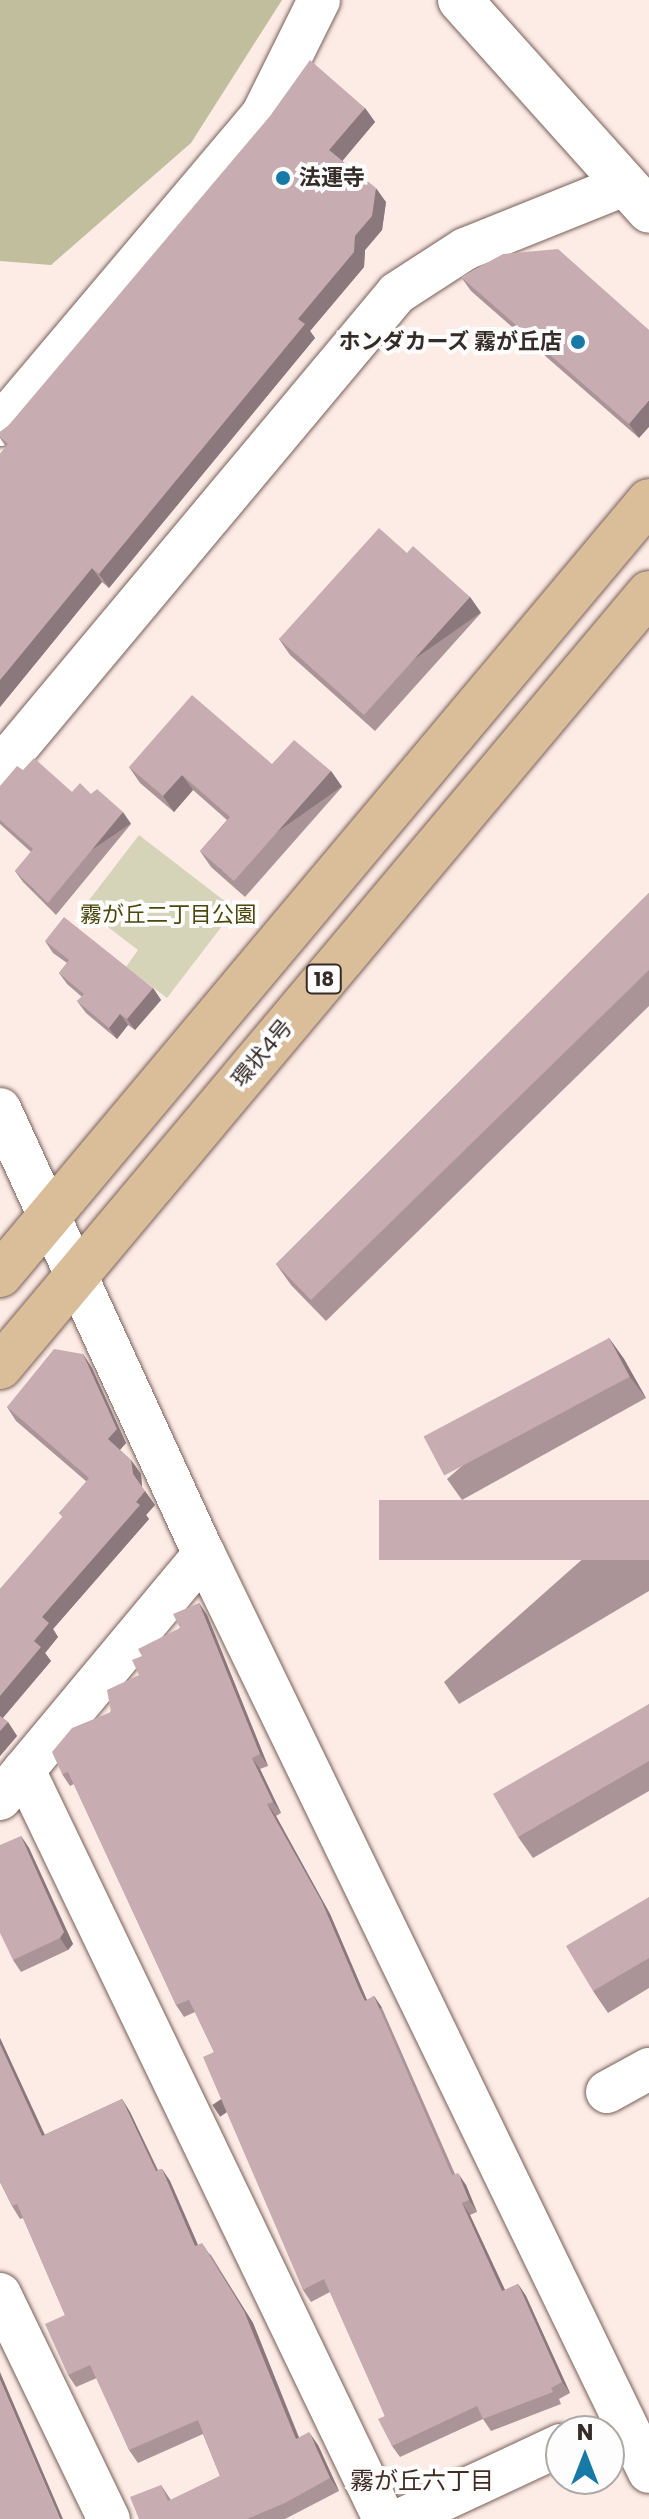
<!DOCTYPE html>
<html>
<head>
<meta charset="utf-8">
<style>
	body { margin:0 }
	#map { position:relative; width:649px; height:2519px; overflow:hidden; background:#fdece6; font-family:Poppins,"Noto Sans JP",sans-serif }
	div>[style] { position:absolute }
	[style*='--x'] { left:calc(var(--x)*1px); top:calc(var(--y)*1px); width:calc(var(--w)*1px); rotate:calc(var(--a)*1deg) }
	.green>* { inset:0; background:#d5d4b9 }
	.forest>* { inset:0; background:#c0be9c }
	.roads { filter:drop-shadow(0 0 2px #786059) drop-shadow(0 0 2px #786059) }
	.minor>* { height:42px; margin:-21px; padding:0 21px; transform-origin:21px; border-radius:21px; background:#fff }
	.tertiary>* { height:44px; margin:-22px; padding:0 22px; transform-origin:22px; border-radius:22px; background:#fff }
	.primary>* { height:44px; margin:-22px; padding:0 22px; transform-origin:22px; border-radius:22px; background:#dabe9a }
	.wall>* { inset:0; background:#ab9498 }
	.shaded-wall>* { inset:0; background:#8b787c; transform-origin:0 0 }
	.building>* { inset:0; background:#c7acb1; transform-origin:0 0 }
	.dots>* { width:22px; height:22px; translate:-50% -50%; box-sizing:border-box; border:4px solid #fdfdfd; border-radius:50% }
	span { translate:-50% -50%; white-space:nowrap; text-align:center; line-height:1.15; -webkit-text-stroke:8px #fdfdfd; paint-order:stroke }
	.shield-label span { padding:2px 6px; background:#fdfdfd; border:2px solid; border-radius:6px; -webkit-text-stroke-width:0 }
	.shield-label { font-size:20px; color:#352b27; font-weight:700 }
	.poi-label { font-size:22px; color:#352b27; font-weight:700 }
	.left { translate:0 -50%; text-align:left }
	.right { translate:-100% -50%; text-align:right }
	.park-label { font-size:22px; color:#4d470c }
	.street-label { font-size:22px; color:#352b27 }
	.neighbourhood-label { font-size:24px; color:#422d26 }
	.north { position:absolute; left:545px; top:2415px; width:80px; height:80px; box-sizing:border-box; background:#fdfdfd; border:2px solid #ada9a7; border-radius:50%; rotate:0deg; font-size:22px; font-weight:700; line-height:32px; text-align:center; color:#352b27 }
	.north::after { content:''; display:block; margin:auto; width:28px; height:36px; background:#1779a6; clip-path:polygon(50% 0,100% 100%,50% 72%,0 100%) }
</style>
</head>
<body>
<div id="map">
	<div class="green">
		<i style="clip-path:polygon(139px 835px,235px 909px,167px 998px,126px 967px,138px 950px,83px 908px)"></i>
	</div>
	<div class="forest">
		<i style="clip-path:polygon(0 0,282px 0,191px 143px,51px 265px,0 261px)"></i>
	</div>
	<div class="roads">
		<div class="minor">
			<i style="--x:0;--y:425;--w:406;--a:-49.8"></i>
			<i style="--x:262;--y:115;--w:128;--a:-63.6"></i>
			<i style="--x:0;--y:768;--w:619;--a:-50.11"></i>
			<i style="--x:397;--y:293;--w:81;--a:-32.9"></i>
			<i style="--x:465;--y:249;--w:171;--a:-21.9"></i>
			<i style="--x:0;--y:1109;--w:490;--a:65.4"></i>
			<i style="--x:204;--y:1554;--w:1020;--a:64.14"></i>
			<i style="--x:24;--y:1770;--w:831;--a:64.33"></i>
			<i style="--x:0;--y:1799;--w:319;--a:-50.2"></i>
			<i style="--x:607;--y:2092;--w:48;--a:-28.7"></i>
			<i style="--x:0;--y:2294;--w:250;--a:64.2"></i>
			<i style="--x:402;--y:2519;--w:175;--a:-25"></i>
		</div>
		<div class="tertiary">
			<i style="--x:460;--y:0;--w:283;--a:48.1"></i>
		</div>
		<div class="primary">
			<i style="--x:0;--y:1275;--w:1010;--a:-50.02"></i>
			<i style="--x:0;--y:1367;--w:1010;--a:-50.02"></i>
		</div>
	</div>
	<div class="wall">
		<i style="clip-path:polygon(365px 108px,375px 122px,342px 161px,386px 202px,382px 230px,365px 250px,364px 267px,310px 331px,315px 338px,109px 588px,102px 582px,0 707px,0 454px,6px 447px,0 438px,0 432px,8px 426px)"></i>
		<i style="clip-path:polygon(461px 277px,649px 330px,639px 438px,471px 291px)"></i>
		<i style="clip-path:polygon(407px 553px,470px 597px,481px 613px,375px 731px,290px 655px,279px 639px)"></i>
		<i style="clip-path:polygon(272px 764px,331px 771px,342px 787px,245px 897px,211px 867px,200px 851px,227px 820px,193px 790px,174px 812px,140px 783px,129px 767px)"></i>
		<i style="clip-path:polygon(23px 770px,72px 792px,91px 794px,131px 824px,56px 915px,23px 882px,15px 871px,31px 852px,0 824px,0 786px)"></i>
		<i style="clip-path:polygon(649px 893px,649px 1006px,326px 1321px,291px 1285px,276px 1264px)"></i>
		<i style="clip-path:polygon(45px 941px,153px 988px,161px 1000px,135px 1030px,128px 1025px,117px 1039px,86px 1013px,77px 1001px,82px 997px,67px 984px,59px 973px,67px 963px,53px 953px)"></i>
		<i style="clip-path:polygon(609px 1338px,624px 1359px,646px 1398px,462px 1500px,447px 1479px)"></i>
		<i style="clip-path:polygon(83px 1354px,92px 1368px,126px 1443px,120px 1450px,131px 1460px,141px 1474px,142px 1487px,155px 1505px,146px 1515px,149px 1519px,53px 1629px,58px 1637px,45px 1653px,51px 1661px,3px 1718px,8px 1722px,17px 1736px,0 1756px,0 1589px,63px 1517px,59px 1513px,87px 1482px,16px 1421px,7px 1407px)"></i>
		<i style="clip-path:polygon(649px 1500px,649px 1591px,459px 1704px,444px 1682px)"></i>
		<i style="clip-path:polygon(199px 1603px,207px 1615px,268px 1766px,260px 1769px,281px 1813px,276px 1816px,330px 1914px,367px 2000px,374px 1996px,382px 2008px,455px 2174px,466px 2185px,477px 2212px,470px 2215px,505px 2290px,518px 2284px,526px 2296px,570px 2393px,559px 2399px,561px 2404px,491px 2431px,483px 2419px,400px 2457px,392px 2446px,385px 2416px,330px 2292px,311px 2302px,303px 2290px,214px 2052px,195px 2012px,184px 2017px,176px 2005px,74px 1784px,70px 1786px,62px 1774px,139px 1675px,142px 1656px,180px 1628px)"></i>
		<i style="clip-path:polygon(649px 1704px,649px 1791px,533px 1858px,518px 1837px)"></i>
		<i style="clip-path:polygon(21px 1836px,29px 1848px,73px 1944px,68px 1950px,21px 1972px,13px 1960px)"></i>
		<i style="clip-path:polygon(649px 1897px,649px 1988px,608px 2013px,593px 1991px)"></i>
		<i style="clip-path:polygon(0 2038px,44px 2135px,122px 2099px,130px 2112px,158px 2170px,162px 2169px,170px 2181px,198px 2245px,211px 2255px,253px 2323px,299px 2437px,318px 2445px,339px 2491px,285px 2519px,139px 2519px,161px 2485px,171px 2500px,220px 2476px,203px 2434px,138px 2463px,129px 2450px,97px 2378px,76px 2387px,68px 2375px,65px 2315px,23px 2218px,20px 2219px,12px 2206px,0 2182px)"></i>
	</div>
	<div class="shaded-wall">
		<i style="clip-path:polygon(365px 108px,375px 122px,339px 165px,329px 150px)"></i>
		<i style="clip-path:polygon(376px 188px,386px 202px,382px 230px,365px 250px,364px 267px,310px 331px,315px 338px,109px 588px,99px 574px,298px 319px,355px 236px)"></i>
		<i style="clip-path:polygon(649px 400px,649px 427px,639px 438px,629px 424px)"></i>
		<i style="clip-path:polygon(92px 568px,102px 582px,0 707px,0 680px)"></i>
		<i style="left:470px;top:597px;width:19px;height:159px;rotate:55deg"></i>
		<i style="left:331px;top:771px;width:19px;height:147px;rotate:55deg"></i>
		<i style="clip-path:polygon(182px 775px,193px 790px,174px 812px,163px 796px)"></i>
		<i style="left:123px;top:812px;width:14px;height:118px;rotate:56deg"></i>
		<i style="clip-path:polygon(153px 988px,161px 1000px,135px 1030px,127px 1019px)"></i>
		<i style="clip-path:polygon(120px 1014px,128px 1025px,117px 1039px,109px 1028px)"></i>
		<i style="clip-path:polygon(609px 1338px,624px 1359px,646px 1398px,630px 1377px)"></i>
		<i style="clip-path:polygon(83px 1354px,92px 1368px,126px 1443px,117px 1453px,108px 1439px)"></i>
		<i style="clip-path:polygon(131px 1460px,141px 1474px,142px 1487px,133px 1474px)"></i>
		<i style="clip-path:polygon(145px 1491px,155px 1505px,146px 1515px,149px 1519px,53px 1629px,58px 1637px,45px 1653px,51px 1661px,0 1721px,0 1696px,34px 1641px,42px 1617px)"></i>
		<i style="clip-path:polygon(199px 1603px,207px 1615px,268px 1766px,260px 1754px)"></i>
		<i style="clip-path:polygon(8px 1722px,17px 1736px,0 1756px,0 1731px)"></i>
		<i style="clip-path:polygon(252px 1758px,260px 1769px,281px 1813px,273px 1802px)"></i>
		<i style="clip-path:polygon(267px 1804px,276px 1816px,330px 1914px,369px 2005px,365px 2001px)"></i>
		<i style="clip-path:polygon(21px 1836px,29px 1848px,73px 1944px,68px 1950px,60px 1938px)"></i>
		<i style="left:374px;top:1996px;width:14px;height:195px;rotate:56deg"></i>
		<i style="clip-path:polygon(0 2038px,51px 2148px,42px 2136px,0 2044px)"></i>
		<i style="clip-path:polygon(122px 2099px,130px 2112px,164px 2184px,156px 2171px)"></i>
		<i style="clip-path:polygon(162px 2169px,170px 2181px,204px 2259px,195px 2246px)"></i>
		<i style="clip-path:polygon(458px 2173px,466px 2185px,477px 2212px,469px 2200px)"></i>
		<i style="clip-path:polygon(462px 2203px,470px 2215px,511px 2303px,502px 2291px)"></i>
		<i style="clip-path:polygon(202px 2243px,253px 2323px,304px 2451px,296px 2439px)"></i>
		<i style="clip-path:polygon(518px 2284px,526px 2296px,570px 2393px,562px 2382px)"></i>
		<i style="clip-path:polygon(0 2372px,63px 2519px,60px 2519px,0 2380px)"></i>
		<i style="clip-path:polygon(309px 2432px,318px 2445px,339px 2491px,330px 2478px)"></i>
	</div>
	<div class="building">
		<i style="clip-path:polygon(310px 60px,365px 108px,329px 150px,376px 188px,372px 216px,355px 236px,354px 252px,298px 319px,305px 324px,99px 574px,92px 568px,0 680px,0 454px,8px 444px,0 437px,0 432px,8px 426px,270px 116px)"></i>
		<i style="clip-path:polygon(558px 249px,649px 330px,649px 400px,629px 424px,461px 277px,503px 254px)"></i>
		<i style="clip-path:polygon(379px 528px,407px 553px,413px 546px,470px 597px,364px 715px,279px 639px)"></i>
		<i style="clip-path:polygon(192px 695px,272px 764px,294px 740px,331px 771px,234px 881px,200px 851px,230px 817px,182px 775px,163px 796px,129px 767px)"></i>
		<i style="clip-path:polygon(34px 758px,72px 792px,80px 783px,91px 794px,97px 789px,123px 812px,48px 903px,15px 871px,33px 849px,0 820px,0 786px,17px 766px,23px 770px)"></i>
		<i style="clip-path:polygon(649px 893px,649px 970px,311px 1300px,276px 1264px)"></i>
		<i style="clip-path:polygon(64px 917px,153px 988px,127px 1019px,120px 1014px,109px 1028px,77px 1001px,84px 994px,59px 973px,69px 960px,45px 941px)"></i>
		<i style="left:609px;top:1338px;width:44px;height:210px;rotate:62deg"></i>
		<i style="clip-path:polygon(54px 1349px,83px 1354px,117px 1429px,108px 1439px,131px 1460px,133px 1474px,145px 1491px,136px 1502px,140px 1505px,42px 1617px,49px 1623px,34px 1641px,41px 1647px,0 1696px,0 1589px,63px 1516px,59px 1513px,89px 1478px,7px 1407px)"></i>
		<i style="left:649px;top:1500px;width:60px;height:270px;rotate:90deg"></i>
		<i style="clip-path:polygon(199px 1603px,260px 1754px,252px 1758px,273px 1802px,267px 1804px,322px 1902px,361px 1993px,365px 2001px,374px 1996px,452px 2175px,458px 2173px,469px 2200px,462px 2203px,502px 2291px,518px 2284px,562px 2382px,551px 2388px,553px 2392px,483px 2419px,477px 2406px,392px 2446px,378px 2419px,385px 2416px,324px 2279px,303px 2290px,203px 2057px,214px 2052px,189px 2000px,176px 2005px,68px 1772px,62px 1774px,52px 1752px,72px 1728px,111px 1712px,107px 1690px,139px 1675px,132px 1660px,142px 1656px,138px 1649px,180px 1628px,173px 1614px)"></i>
		<i style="clip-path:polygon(649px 1704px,649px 1761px,518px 1837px,493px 1794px)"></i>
		<i style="clip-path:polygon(0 1716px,8px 1722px,0 1731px)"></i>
		<i style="clip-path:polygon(21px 1836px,64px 1932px,60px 1938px,13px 1960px,0 1933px,0 1845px)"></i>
		<i style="clip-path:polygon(649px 1897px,649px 1958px,593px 1991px,566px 1946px)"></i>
		<i style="clip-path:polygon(0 2044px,42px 2136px,122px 2099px,156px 2171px,162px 2169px,195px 2246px,202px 2243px,244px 2311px,296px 2439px,309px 2432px,330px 2478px,285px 2503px,247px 2519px,139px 2519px,130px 2497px,161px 2485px,168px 2501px,220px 2476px,198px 2420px,129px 2450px,90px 2365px,68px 2375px,45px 2324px,65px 2315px,17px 2204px,12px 2206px,0 2182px)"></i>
		<i style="clip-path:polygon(0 2380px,60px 2519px,0 2519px)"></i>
	</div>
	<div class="dots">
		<i style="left:283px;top:178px;background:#1779a6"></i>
		<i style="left:578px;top:342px;background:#1779a6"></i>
	</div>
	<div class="shield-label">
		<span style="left:324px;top:979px">18</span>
	</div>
	<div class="poi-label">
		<span class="left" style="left:299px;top:178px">法運寺</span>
		<span class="right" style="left:562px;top:342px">ホンダカーズ 霧が丘店</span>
	</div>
	<div class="park-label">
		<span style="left:168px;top:915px">霧が丘二丁目公園</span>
	</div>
	<div class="street-label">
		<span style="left:262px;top:1053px;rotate:-50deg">環状4号</span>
	</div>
	<div class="neighbourhood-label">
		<span style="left:422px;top:2481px">霧が丘六丁目</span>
	</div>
	<div class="north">N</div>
</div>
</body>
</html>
